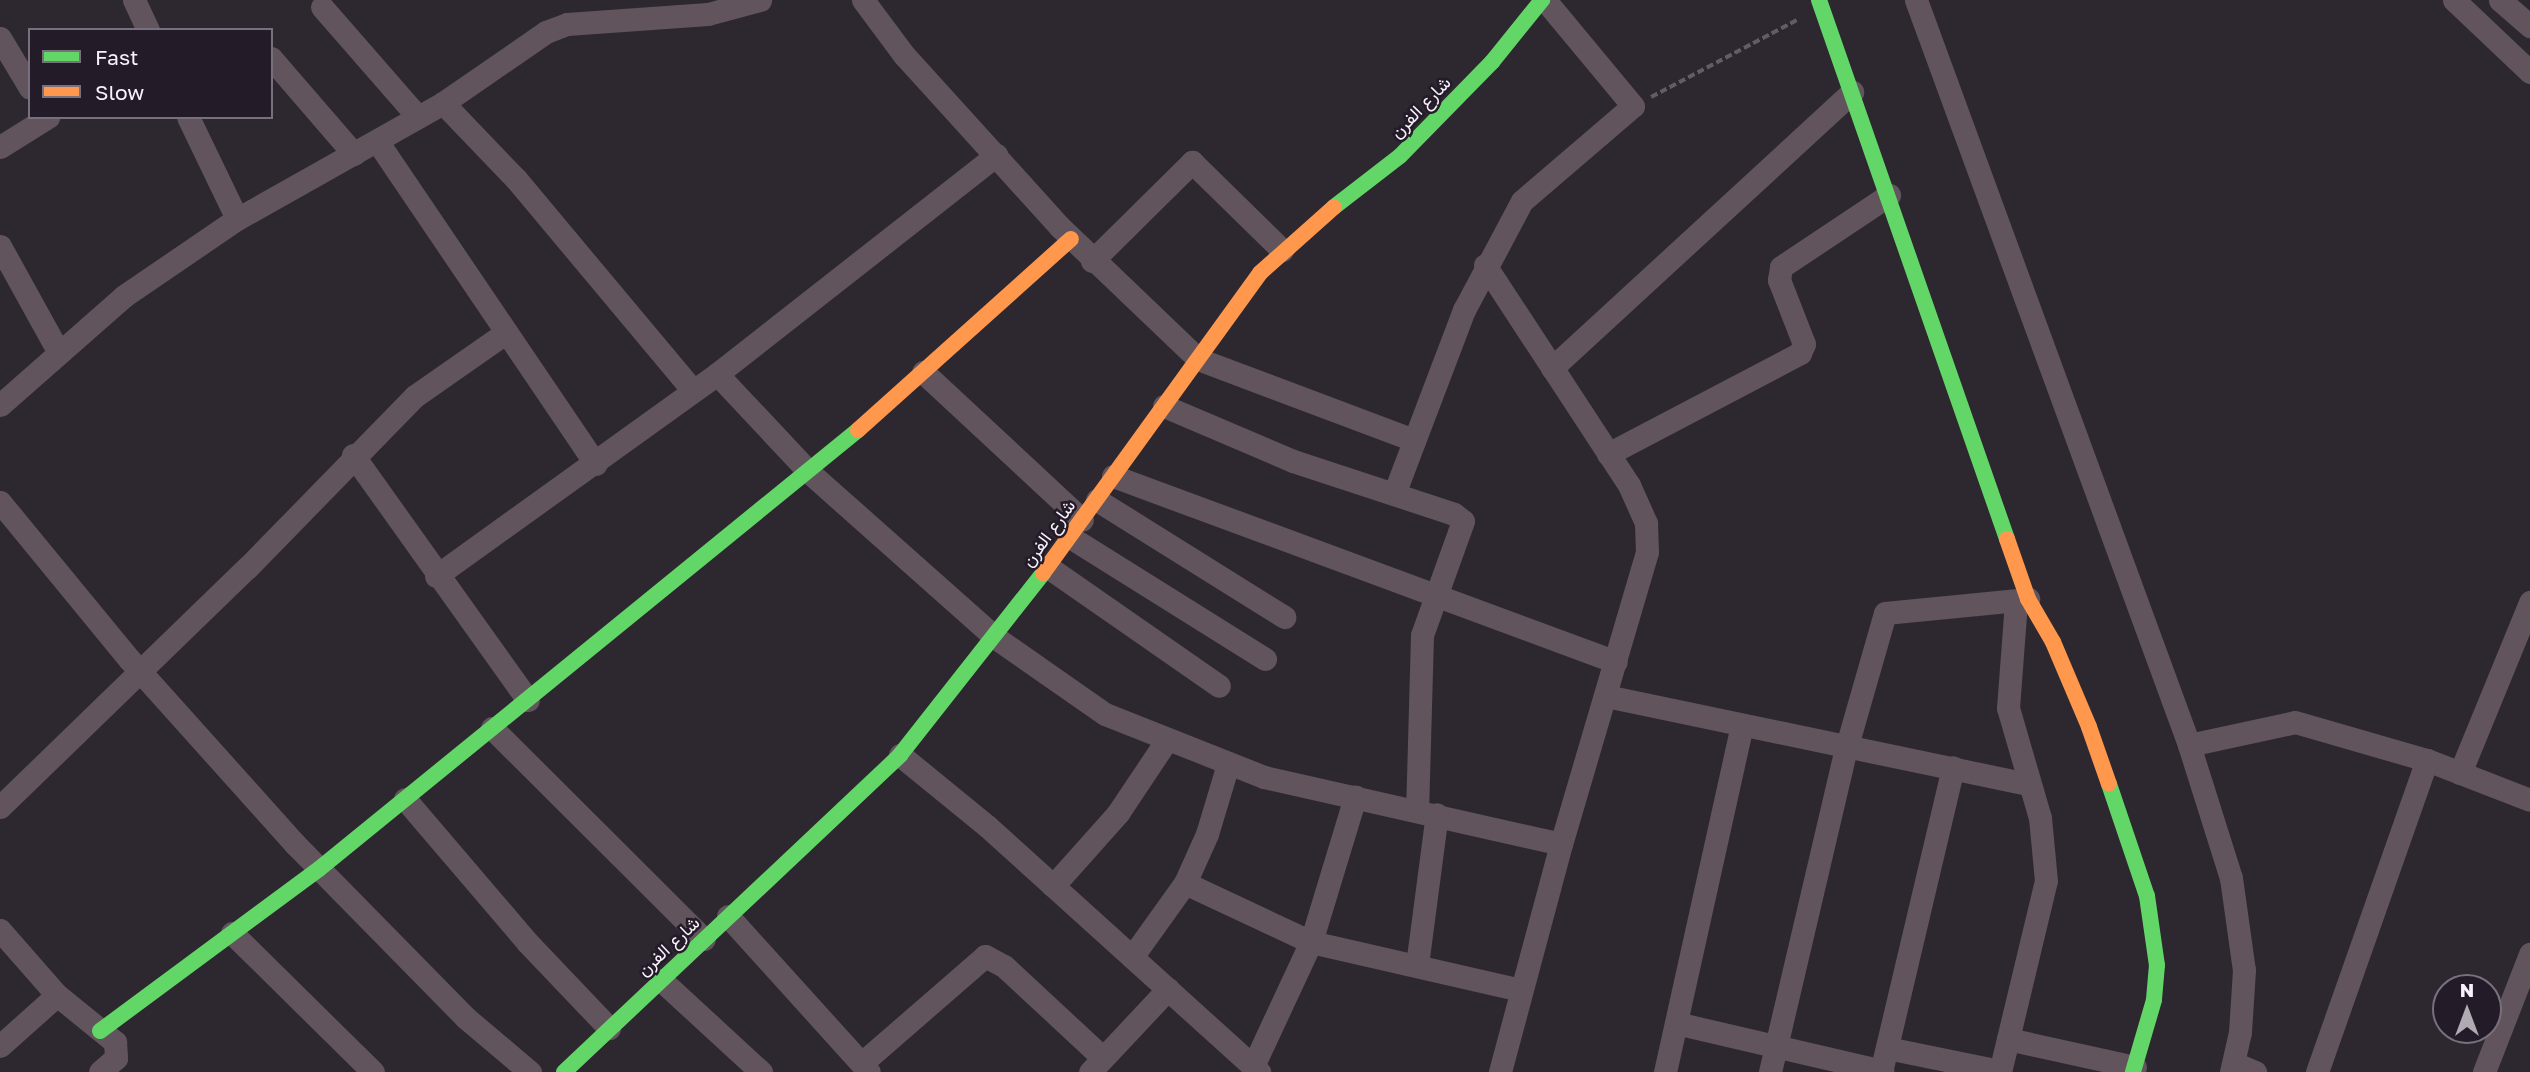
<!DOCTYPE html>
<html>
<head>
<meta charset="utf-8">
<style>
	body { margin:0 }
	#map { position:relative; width:2530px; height:1072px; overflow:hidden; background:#2d2830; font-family:"Golos Text",Vazirmatn,sans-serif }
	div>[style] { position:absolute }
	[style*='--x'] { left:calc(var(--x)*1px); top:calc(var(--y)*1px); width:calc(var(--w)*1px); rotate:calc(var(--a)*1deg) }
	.path>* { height:3.5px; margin-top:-1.75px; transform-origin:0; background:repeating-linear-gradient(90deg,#645c62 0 7px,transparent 0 10.5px) }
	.street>* { height:23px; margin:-11.5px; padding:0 11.5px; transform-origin:11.5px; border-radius:11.5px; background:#61545c }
	.fast>* { height:16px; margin:-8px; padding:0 8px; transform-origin:8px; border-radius:8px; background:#63d668 }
	.slow>* { height:16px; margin:-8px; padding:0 8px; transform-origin:8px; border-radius:8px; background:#ff974d }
	span { translate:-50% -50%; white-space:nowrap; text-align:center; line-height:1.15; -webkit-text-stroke:5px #241b29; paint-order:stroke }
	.street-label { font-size:18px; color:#f7f1fa }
	.legend { position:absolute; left:28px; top:28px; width:245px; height:91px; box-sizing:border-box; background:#241b29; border:2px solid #78717d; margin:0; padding:9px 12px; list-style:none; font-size:21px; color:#f7f1fa }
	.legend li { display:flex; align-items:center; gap:14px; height:35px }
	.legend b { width:35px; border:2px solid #78717d }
	.north { position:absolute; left:2432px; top:974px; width:70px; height:70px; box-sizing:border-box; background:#241b29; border:2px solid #78717d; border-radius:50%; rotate:0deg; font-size:19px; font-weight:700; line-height:28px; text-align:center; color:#f7f1fa }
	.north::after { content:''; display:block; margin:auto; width:24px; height:32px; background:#b0abb3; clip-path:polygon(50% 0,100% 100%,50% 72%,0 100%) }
</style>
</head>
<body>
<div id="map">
	<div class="path">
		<i style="--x:1651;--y:97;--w:167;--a:-27.8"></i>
	</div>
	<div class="street">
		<i style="--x:134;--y:0;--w:33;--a:65"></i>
		<i style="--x:863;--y:0;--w:69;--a:53.3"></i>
		<i style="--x:904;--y:55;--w:232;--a:47.8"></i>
		<i style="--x:1060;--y:227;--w:191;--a:43.7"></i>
		<i style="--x:1198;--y:359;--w:231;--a:20.6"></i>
		<i style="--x:1916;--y:0;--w:793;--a:69.87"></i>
		<i style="--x:2189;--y:745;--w:139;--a:72.5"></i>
		<i style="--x:2231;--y:878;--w:93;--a:82"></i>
		<i style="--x:2244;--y:970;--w:62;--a:93.7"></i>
		<i style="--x:2240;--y:1032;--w:41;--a:102.7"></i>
		<i style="--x:2454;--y:0;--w:105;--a:43.5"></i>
		<i style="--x:2500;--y:0;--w:40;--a:41"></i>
		<i style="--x:322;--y:7;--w:146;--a:48.9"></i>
		<i style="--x:0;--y:38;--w:58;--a:59"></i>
		<i style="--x:271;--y:58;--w:127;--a:49.2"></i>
		<i style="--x:443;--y:103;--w:105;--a:46.2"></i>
		<i style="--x:516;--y:179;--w:276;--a:50.1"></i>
		<i style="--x:188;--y:117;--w:113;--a:64.3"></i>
		<i style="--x:377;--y:141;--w:390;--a:55.9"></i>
		<i style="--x:0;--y:147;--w:57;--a:-32"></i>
		<i style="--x:0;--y:246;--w:122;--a:61.1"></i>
		<i style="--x:1092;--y:261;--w:141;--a:-44.7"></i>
		<i style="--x:1192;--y:162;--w:126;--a:44.4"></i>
		<i style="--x:1485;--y:265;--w:263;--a:56.8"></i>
		<i style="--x:1629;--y:485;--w:42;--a:65.9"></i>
		<i style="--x:1646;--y:523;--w:29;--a:88"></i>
		<i style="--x:1647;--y:552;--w:304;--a:106.4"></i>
		<i style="--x:1561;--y:844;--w:236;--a:105"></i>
		<i style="--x:1552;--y:368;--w:408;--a:-42.6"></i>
		<i style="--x:923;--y:372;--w:217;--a:42.9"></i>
		<i style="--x:717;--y:374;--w:136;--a:46.8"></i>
		<i style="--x:810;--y:473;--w:249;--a:41.6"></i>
		<i style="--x:996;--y:638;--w:133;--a:34.9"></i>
		<i style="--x:1105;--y:714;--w:171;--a:21.6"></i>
		<i style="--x:1264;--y:777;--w:304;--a:12.7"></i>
		<i style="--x:0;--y:405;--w:165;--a:-41.3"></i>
		<i style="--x:124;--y:296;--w:137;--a:-34.3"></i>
		<i style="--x:237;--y:219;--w:236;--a:-29.4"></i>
		<i style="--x:443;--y:103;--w:125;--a:-34.6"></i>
		<i style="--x:546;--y:32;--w:22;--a:-21"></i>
		<i style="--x:567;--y:24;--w:141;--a:-4.1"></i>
		<i style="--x:708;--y:14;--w:54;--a:-15.1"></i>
		<i style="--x:1164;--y:406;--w:140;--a:23.1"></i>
		<i style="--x:1293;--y:461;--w:169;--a:18.2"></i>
		<i style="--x:1454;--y:514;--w:11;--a:38"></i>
		<i style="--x:1463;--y:521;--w:121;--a:109.8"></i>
		<i style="--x:1422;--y:635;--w:174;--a:91.6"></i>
		<i style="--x:1608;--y:454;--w:217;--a:-27.7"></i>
		<i style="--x:1800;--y:353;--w:10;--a:-66"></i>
		<i style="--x:1804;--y:344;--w:69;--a:-111.3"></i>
		<i style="--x:1779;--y:280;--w:13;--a:-81"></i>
		<i style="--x:1781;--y:267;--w:130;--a:-33.7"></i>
		<i style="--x:353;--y:455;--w:301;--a:54.5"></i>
		<i style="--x:1113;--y:476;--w:536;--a:20.29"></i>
		<i style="--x:1394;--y:494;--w:197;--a:-69.2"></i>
		<i style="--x:1464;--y:310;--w:123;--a:-62"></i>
		<i style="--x:1522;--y:201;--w:146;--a:-40.6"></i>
		<i style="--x:1633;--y:106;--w:138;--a:-129.7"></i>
		<i style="--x:1097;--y:500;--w:221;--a:32"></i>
		<i style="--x:0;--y:502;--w:203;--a:50.6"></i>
		<i style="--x:129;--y:659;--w:249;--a:48.1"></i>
		<i style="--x:295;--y:844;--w:244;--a:45.5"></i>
		<i style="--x:466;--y:1018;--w:84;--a:40.2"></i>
		<i style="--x:1070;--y:537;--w:230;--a:32"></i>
		<i style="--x:1048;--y:567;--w:208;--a:34.8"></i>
		<i style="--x:436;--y:576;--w:346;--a:-35.7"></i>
		<i style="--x:717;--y:374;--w:355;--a:-38.1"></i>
		<i style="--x:1606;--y:696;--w:432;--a:11.8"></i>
		<i style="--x:492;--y:728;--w:299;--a:44.9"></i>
		<i style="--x:2189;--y:745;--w:108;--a:-12.2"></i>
		<i style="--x:2295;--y:722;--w:137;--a:16.1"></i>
		<i style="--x:2427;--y:760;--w:110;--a:21.2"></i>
		<i style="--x:900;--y:755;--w:112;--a:39.2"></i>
		<i style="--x:987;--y:826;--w:367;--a:42.1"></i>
		<i style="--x:2460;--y:773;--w:185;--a:-67.7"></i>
		<i style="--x:405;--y:799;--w:188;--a:49.5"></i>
		<i style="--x:527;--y:942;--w:119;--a:46.4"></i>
		<i style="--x:0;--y:807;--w:344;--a:-44.1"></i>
		<i style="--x:247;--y:568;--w:240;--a:-45.7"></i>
		<i style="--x:415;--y:396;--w:108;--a:-34.9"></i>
		<i style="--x:1185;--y:883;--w:139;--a:25.1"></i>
		<i style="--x:1311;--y:942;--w:214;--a:12.9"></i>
		<i style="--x:1053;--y:886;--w:98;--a:-48.3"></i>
		<i style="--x:1118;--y:813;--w:87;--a:-56.3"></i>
		<i style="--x:728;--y:916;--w:210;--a:47.9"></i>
		<i style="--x:0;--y:930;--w:86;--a:48.8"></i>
		<i style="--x:57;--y:995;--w:75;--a:39"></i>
		<i style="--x:115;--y:1042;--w:16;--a:86"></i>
		<i style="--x:116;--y:1058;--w:21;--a:139"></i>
		<i style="--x:232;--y:933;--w:198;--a:44.6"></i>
		<i style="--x:1132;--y:957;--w:91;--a:-54.4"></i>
		<i style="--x:1185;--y:883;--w:54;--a:-65.8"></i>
		<i style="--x:1207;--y:834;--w:73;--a:-73.3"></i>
		<i style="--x:1417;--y:965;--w:152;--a:-82.5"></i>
		<i style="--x:661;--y:980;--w:136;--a:42.6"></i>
		<i style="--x:1676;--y:1023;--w:212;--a:13.1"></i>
		<i style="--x:2008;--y:1039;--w:130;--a:12.4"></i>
		<i style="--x:0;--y:1046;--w:76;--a:-41.8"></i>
		<i style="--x:1887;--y:1048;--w:115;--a:11.5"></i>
		<i style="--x:862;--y:1063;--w:163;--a:-41"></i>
		<i style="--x:985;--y:956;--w:21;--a:28"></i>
		<i style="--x:1004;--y:966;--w:134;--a:42.9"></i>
		<i style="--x:2234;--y:1063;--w:23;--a:23"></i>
		<i style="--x:1254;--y:1064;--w:135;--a:-65"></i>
		<i style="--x:1311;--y:942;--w:152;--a:-73.1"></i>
		<i style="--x:1090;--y:1072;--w:114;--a:-46.8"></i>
		<i style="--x:1665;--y:1072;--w:355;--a:-77.5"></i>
		<i style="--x:1770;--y:1072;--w:332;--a:-76.8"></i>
		<i style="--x:1846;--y:749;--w:141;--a:-74"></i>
		<i style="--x:1885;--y:613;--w:144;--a:-5.6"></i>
		<i style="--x:1881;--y:1072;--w:313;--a:-76.7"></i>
		<i style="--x:2000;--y:1072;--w:196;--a:-76.5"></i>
		<i style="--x:2046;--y:881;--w:63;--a:-95.4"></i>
		<i style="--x:2040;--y:818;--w:115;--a:-106.2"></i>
		<i style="--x:2008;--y:708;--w:107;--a:-85.7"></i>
		<i style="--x:2317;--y:1072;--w:331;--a:-70.6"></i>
		<i style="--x:2484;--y:1072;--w:127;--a:-68.7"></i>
	</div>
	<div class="fast">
		<i style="--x:1819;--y:0;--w:571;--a:70.77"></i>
		<i style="--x:1334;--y:207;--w:83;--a:-37.7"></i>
		<i style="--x:1400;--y:156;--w:132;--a:-45.6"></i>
		<i style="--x:1492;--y:62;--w:80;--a:-51.1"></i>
		<i style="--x:2109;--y:784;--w:118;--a:71.3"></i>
		<i style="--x:2147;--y:896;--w:70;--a:81.8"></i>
		<i style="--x:2157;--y:965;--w:35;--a:95"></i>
		<i style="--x:2154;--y:1000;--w:75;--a:106.3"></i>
		<i style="--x:100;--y:1031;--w:272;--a:-36.5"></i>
		<i style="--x:319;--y:869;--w:695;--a:-39.16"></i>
		<i style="--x:564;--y:1072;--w:462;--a:-43.3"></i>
		<i style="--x:900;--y:755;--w:231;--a:-51.8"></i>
	</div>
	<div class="slow">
		<i style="--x:858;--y:430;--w:286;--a:-41.9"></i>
		<i style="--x:2007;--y:539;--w:64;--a:70.7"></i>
		<i style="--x:2028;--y:599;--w:50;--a:59.8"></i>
		<i style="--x:2053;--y:642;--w:92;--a:67"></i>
		<i style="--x:2089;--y:727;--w:60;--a:70.7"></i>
		<i style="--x:1043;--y:573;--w:370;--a:-54.1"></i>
		<i style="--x:1260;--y:273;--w:99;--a:-41.7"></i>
	</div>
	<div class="street-label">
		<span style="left:1420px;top:107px;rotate:-46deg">شارع الفرن</span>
		<span style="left:1048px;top:533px;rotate:-54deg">شارع الفرن</span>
		<span style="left:668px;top:946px;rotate:-43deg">شارع الفرن</span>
	</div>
	<ul class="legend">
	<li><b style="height:9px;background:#63d668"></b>Fast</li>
	<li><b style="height:9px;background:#ff974d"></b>Slow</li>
	</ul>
	<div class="north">N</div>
</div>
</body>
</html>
